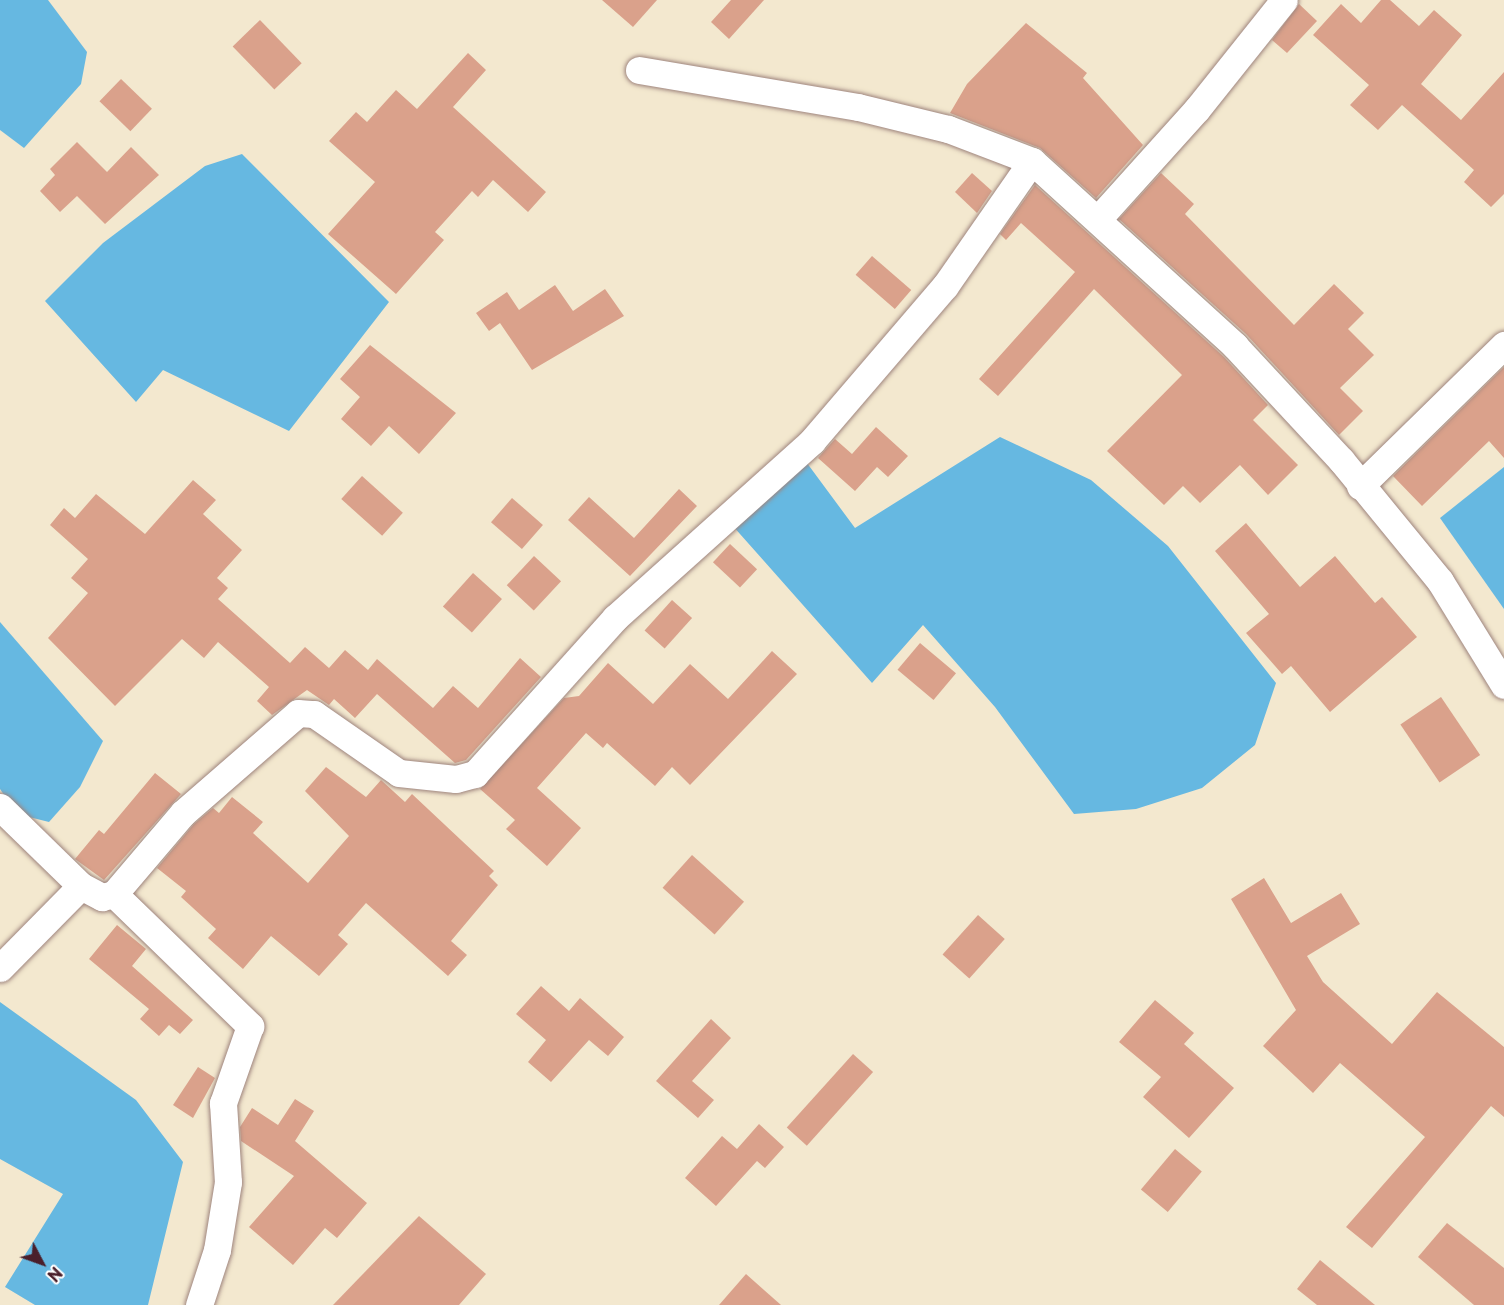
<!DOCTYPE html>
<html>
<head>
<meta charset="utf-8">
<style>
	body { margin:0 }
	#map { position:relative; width:1504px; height:1305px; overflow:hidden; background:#f3e8cf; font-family:"Playpen Sans",sans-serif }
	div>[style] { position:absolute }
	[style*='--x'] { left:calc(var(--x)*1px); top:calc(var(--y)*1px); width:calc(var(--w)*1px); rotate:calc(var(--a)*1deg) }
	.water>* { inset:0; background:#66b8e1 }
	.building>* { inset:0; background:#daa18b; transform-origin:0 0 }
	.roads { filter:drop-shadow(0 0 2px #9e847d) drop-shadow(0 0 2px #9e847d) }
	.street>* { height:27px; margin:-13.5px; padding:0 13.5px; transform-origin:13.5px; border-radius:13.5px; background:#fff }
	span { translate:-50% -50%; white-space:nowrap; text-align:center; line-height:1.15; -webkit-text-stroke:4.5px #fff; paint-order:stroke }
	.north { position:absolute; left:12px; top:1233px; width:60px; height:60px; -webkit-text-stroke:4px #fff; paint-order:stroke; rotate:131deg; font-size:16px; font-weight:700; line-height:24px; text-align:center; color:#4a1f2b }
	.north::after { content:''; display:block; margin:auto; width:21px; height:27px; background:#4a1f2b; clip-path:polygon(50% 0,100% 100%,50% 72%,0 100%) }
</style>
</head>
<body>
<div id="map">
	<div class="water">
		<i style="clip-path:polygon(0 0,48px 0,87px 52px,81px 84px,24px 148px,0 130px)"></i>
		<i style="clip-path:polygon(242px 154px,389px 302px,289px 431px,163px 370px,136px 402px,45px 301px,103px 243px,205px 166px)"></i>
		<i style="clip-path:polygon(1000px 437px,1091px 480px,1168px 546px,1276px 683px,1255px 745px,1202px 788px,1136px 809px,1074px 814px,995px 707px,923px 625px,872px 683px,732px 525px,804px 459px,855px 528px)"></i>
		<i style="clip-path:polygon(1504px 467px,1504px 609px,1440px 518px)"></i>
		<i style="clip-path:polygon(0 622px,103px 741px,80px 787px,49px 822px,17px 814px,0 789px)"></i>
		<i style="clip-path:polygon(0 1002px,136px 1100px,183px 1162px,148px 1305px,35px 1305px,5px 1287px,63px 1194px,0 1159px)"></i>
	</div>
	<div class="building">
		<i style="clip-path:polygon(602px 0,657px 0,633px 27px)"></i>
		<i style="clip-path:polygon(731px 0,764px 0,729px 39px,711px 22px)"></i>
		<i style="clip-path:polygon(1381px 0,1390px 0,1419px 26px,1434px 10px,1462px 35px,1421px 84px,1461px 120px,1504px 72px,1504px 194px,1491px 207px,1464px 182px,1474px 170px,1402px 105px,1378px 130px,1350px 105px,1369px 85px,1313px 35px,1341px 4px,1361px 23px)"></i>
		<i style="clip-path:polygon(1299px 4px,1317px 21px,1287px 53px,1272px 40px)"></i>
		<i style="left:260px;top:20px;width:60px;height:38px;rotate:46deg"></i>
		<i style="clip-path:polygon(1026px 23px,1087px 73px,1083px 78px,1143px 145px,1096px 198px,1040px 148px,950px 113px,967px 84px)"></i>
		<i style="clip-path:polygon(468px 53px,486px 70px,453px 107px,546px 192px,528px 212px,493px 180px,478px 197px,472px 191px,435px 232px,444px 240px,396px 294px,328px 234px,375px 182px,329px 141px,356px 112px,367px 122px,396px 90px,417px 109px)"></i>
		<i style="left:121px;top:79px;width:43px;height:31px;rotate:44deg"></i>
		<i style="clip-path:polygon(77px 142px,107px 172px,131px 147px,159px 175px,105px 224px,77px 196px,60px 212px,40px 191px,55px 175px,50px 169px)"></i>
		<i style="clip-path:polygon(972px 173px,992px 191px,977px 213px,955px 192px)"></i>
		<i style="clip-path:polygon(1161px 173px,1194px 204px,1185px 214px,1294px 325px,1334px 284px,1364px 313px,1348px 329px,1374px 355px,1340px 388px,1363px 411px,1339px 435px,1246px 334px,1119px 219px)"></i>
		<i style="clip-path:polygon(1035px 185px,1224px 357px,1268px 405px,1253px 420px,1298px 465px,1268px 495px,1240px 465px,1200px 503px,1183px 486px,1164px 505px,1107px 451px,1182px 375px,1094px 289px,998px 396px,979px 379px,1075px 272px,1021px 223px,1006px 240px,1000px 234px)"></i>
		<i style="left:872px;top:256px;width:52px;height:25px;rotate:41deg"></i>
		<i style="clip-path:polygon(555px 285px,573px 311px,605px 289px,624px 316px,532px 370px,500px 323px,489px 331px,476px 313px,507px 292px,519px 310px)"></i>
		<i style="clip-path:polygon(370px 345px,456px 413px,419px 454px,389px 426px,371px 446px,341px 419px,360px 397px,340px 379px)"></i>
		<i style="clip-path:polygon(1504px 367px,1504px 458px,1489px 441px,1422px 506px,1393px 476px)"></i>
		<i style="clip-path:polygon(876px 427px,908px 456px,888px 477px,877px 467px,855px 491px,818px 458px,835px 439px,852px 454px)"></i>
		<i style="left:362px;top:476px;width:55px;height:31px;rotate:42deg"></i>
		<i style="clip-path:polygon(193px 480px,216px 500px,203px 514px,242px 550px,217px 578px,228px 588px,218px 599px,290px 663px,305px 647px,329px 668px,345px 650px,368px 670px,377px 659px,433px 708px,453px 686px,478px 708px,520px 658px,541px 677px,466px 760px,455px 763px,377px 694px,355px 718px,334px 699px,329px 705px,307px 690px,272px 715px,257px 701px,269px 687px,218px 642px,204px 658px,182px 639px,115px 706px,48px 638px,88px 593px,71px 578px,88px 559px,50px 525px,64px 508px,75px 518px,96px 494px,145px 534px)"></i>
		<i style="clip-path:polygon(679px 489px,697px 506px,630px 576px,568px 520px,589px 497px,634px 538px)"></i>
		<i style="left:512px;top:498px;width:41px;height:32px;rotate:41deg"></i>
		<i style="clip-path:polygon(1246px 523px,1300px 587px,1335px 556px,1375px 603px,1382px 597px,1417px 637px,1330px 712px,1291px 666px,1282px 674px,1246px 633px,1269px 614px,1215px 551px)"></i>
		<i style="left:730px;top:544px;width:37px;height:25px;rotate:43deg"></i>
		<i style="left:534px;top:556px;width:37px;height:40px;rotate:43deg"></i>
		<i style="left:473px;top:573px;width:39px;height:45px;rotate:42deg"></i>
		<i style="left:672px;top:600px;width:27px;height:41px;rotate:42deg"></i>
		<i style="left:920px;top:643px;width:47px;height:35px;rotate:40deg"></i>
		<i style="clip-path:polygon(772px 651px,797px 674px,690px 785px,672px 767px,655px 786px,607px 743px,603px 748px,586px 733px,537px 788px,581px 828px,547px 866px,506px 829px,515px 820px,480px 789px,564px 698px,579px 696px,608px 663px,653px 704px,690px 664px,728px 699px)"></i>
		<i style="left:1441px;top:697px;width:70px;height:49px;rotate:56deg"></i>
		<i style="clip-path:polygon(326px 767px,366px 797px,381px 780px,405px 802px,412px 794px,494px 871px,489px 876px,498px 885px,451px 941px,467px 955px,448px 976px,366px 903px,338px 935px,348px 944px,319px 976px,271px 936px,243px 969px,208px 938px,216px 929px,181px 897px,186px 891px,157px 868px,194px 824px,213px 808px,219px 813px,232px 797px,263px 822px,253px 833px,308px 883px,349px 836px,305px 791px)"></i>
		<i style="clip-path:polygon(155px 773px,181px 794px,104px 880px,75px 859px,99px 830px,104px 834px)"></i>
		<i style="left:692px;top:855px;width:70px;height:44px;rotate:42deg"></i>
		<i style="clip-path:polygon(1264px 878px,1291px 923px,1341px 893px,1360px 924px,1307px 956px,1323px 982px,1392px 1044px,1437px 992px,1504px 1047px,1504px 1117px,1491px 1106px,1372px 1248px,1346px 1227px,1425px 1137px,1340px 1063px,1313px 1093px,1263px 1046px,1296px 1010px,1231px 899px)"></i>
		<i style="left:978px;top:915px;width:36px;height:53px;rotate:42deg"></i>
		<i style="clip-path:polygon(117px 925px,146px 949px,132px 966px,193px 1020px,180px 1034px,169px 1025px,159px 1036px,140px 1019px,149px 1009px,89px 959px)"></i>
		<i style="clip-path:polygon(541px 986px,569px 1011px,580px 998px,624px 1037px,608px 1056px,589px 1040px,551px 1082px,528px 1062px,546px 1040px,516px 1014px)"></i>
		<i style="clip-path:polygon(1155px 1000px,1194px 1033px,1184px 1044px,1234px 1088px,1189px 1138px,1143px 1097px,1161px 1077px,1119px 1042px)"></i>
		<i style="clip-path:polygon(711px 1019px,731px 1038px,692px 1081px,714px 1100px,698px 1118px,656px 1081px)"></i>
		<i style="left:853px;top:1054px;width:27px;height:99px;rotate:42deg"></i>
		<i style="clip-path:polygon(198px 1067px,215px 1078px,193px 1118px,173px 1105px)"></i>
		<i style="clip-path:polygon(295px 1099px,314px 1111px,295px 1141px,367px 1203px,337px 1238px,325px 1228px,293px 1265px,249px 1227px,294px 1176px,241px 1141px,240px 1127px,252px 1108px,278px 1125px)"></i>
		<i style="clip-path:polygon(759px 1124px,784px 1147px,765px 1168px,757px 1161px,716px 1206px,685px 1178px,722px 1136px,737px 1149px)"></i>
		<i style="left:1175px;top:1149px;width:35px;height:53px;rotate:40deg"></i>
		<i style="clip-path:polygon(419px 1216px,486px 1274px,459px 1305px,333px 1305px)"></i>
		<i style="clip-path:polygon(1447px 1223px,1504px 1268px,1504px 1305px,1474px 1305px,1418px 1257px)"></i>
		<i style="clip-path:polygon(1320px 1260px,1375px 1305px,1317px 1305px,1297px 1289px)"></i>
		<i style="clip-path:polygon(746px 1274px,781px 1305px,719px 1305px)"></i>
	</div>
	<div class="roads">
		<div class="street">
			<i style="--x:639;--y:70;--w:222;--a:9.6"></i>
			<i style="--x:858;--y:107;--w:93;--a:13.7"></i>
			<i style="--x:948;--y:129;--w:90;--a:20.9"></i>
			<i style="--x:1032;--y:161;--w:275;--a:42.3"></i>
			<i style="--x:1235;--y:346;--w:156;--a:47.1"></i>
			<i style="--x:1341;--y:460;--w:156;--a:50.7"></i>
			<i style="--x:1440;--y:581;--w:122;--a:58.4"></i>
			<i style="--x:1098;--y:219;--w:148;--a:-48"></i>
			<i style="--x:1197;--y:109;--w:139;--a:-51.4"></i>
			<i style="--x:1360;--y:486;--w:202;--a:-44.4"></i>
			<i style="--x:0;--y:807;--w:113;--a:44.3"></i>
			<i style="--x:81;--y:886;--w:24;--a:28"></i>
			<i style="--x:102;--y:897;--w:12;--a:-14"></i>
			<i style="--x:114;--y:894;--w:106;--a:-49.6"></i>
			<i style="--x:183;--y:813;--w:152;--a:-41"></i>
			<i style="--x:298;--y:713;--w:16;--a:4"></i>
			<i style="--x:314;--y:714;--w:103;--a:34.8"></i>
			<i style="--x:399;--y:773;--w:57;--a:6"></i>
			<i style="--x:456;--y:779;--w:20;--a:-15"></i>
			<i style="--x:475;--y:774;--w:210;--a:-48.1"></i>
			<i style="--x:615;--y:618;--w:265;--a:-41.9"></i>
			<i style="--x:812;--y:441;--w:204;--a:-49.4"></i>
			<i style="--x:945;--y:286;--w:152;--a:-55.2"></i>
			<i style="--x:114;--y:894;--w:190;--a:44.1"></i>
			<i style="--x:250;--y:1026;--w:82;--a:109.3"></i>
			<i style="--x:223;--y:1103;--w:79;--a:86.4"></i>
			<i style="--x:228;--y:1182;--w:69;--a:99.2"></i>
			<i style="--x:217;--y:1250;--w:58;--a:108.1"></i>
			<i style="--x:0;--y:968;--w:115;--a:-45.4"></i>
		</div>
	</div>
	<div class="north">N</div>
</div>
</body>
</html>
